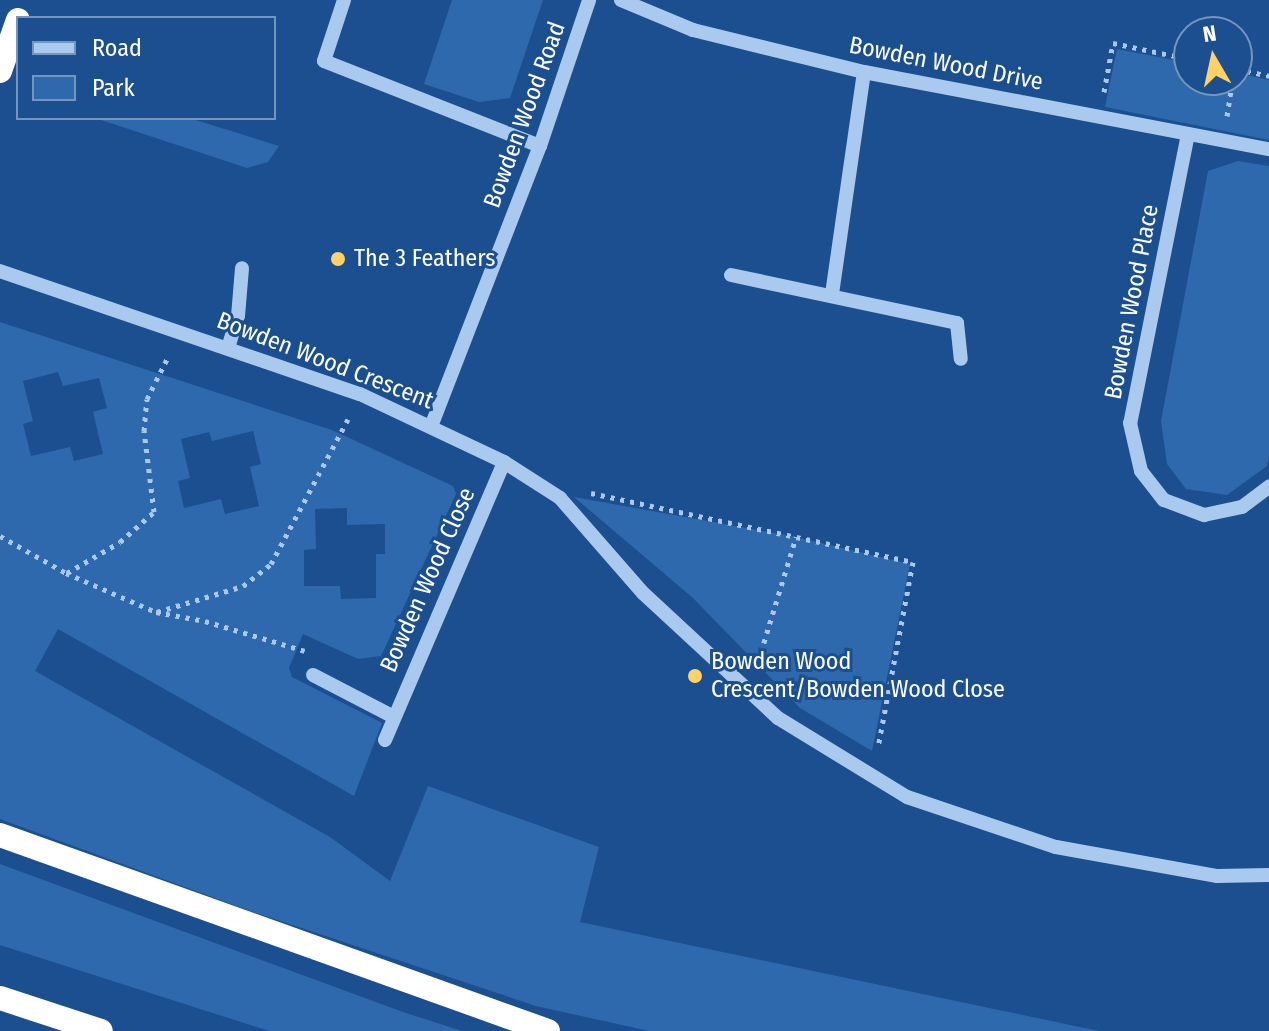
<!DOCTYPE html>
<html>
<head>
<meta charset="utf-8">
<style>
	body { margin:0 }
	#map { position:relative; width:1269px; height:1031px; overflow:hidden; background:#1b4f8f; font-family:"Fira Sans Condensed",sans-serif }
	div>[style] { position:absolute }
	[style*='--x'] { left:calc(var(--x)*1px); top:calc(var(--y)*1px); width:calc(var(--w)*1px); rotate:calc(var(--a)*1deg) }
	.green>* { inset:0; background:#2e69ad }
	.path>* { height:5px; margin-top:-2.5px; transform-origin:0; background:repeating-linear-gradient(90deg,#a9c9ee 0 4px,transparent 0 10px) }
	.minor>* { height:14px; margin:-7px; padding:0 7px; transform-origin:7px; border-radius:7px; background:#a9c9ee }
	.highway>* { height:24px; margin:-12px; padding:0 12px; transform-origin:12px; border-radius:12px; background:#fff }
	.dots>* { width:22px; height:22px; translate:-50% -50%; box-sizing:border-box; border:4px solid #1b4f8f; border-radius:50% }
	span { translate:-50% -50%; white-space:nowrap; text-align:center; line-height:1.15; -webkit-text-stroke:6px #1b4f8f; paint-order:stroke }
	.street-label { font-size:24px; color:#fff }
	.poi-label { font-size:24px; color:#fff }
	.left { translate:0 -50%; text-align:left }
	.legend { position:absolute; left:16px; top:16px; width:260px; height:104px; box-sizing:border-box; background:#1b4f8f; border:2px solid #7695bc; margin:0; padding:10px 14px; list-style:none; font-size:24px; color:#fff }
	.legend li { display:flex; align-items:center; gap:16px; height:40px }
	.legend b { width:40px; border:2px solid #7695bc }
	.north { position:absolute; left:1173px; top:16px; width:80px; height:80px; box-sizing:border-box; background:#1b4f8f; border:2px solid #7695bc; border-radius:50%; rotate:351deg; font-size:22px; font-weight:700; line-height:32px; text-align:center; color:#fff }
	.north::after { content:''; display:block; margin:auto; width:28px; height:36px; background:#ffd166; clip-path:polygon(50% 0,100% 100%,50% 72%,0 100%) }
</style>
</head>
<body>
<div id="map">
	<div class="green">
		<i style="clip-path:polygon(452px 0,543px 0,510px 98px,479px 102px,424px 84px)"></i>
		<i style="clip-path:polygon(1117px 49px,1189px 63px,1189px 80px,1237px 80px,1237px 73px,1269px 80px,1269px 140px,1105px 107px)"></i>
		<i style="clip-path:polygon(95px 118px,189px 118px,279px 146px,268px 162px,247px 168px)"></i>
		<i style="clip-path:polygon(1238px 161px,1269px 166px,1269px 455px,1267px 466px,1227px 495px,1186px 489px,1167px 464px,1161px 421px,1208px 171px)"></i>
		<i style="clip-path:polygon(evenodd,0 322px,332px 430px,453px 486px,456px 494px,381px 656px,358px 659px,303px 634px,289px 668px,292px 677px,382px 723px,354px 796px,58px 629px,35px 671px,330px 837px,390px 881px,428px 786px,599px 847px,580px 922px,1099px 1031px,649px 1031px,536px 1006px,250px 911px,0 819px,0 322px,58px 372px,63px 386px,99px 378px,107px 408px,93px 412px,103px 454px,74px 461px,70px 447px,31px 456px,23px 424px,33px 421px,23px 381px,58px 372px,0 322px,253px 431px,261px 464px,250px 467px,259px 506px,225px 514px,221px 499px,184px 508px,178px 481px,190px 478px,181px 439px,209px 432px,212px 441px,253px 431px,0 322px,347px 508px,347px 525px,385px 524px,385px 554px,376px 554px,376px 598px,341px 599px,340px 586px,304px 586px,304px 550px,316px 549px,315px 509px,347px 508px)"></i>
		<i style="clip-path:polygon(574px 497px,796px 537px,910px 564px,872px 751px,800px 708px,693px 598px)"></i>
		<i style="clip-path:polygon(0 864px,403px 1012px,462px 1031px,269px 1031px,0 945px)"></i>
	</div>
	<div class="path">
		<i style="--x:1237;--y:69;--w:33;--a:12"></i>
		<i style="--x:1104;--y:92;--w:50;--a:-79.6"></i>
		<i style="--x:1113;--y:43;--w:78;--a:11.9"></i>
		<i style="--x:1227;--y:116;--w:36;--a:-81"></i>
		<i style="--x:591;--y:493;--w:329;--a:12.1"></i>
		<i style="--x:913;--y:562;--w:188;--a:100.7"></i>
		<i style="--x:0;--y:536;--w:76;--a:29.3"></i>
		<i style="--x:66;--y:573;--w:98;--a:23.4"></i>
		<i style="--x:156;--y:612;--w:50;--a:10.4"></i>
		<i style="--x:205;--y:621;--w:104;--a:16.7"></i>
		<i style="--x:67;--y:573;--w:61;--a:-30.3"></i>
		<i style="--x:120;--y:542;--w:45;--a:-41.4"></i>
		<i style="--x:154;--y:512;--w:82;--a:-97"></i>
		<i style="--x:144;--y:431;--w:32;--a:-85"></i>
		<i style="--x:147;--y:399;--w:49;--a:-63.4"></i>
		<i style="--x:157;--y:612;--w:90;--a:-16.8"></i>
		<i style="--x:243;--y:586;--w:36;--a:-38"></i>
		<i style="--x:271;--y:564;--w:164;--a:-62"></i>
		<i style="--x:758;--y:662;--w:131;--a:-73.1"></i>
	</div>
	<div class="minor">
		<i style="--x:344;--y:0;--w:64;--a:108.2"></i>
		<i style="--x:324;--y:61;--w:232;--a:21.5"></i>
		<i style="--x:621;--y:0;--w:78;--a:22.6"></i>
		<i style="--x:693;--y:30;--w:176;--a:13.8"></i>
		<i style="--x:864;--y:72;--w:412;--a:10.8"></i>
		<i style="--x:1188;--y:134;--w:295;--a:101.3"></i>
		<i style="--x:1130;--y:423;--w:49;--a:77.1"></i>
		<i style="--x:1141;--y:471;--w:37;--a:52"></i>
		<i style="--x:1164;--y:500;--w:43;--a:20.6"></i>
		<i style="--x:1204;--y:515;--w:39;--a:-12"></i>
		<i style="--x:1242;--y:507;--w:34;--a:-37"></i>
		<i style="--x:0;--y:271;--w:380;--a:18.9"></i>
		<i style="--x:360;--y:394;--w:159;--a:25.3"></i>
		<i style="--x:504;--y:462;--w:67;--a:32.7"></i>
		<i style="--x:560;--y:498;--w:126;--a:48.9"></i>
		<i style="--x:643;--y:593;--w:184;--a:42.8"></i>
		<i style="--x:778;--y:718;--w:151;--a:31.5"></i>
		<i style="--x:907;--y:797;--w:157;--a:18.6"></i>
		<i style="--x:1056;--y:847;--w:164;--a:10.2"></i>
		<i style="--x:1217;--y:876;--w:52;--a:-1.1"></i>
		<i style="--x:731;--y:275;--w:231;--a:12"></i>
		<i style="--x:957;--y:323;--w:36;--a:84"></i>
		<i style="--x:832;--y:294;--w:224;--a:-81.8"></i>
		<i style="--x:228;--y:348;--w:34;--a:-73"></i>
		<i style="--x:238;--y:316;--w:48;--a:-85.2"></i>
		<i style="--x:432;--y:424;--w:298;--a:-68.8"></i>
		<i style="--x:540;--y:146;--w:154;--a:-71.4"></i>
		<i style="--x:313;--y:675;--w:89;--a:27.4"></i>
		<i style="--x:385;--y:740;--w:302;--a:-66.8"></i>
	</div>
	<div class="highway">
		<i style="--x:0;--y:71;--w:54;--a:-70.6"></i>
		<i style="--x:0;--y:835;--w:582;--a:19.68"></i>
		<i style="--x:0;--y:998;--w:106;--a:18.1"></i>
	</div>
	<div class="dots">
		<i style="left:338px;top:259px;background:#ffd166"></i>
		<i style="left:695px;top:676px;background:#ffd166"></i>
	</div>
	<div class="street-label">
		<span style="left:946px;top:64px;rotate:11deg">Bowden Wood Drive</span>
		<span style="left:525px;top:115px;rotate:-70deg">Bowden Wood Road</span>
		<span style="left:1132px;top:302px;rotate:-79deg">Bowden Wood Place</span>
		<span style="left:325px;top:361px;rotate:21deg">Bowden Wood Crescent</span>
		<span style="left:428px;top:580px;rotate:-66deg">Bowden Wood Close</span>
	</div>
	<div class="poi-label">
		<span class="left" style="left:354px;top:259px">The 3 Feathers</span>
		<span class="left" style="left:711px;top:676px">Bowden Wood<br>Crescent/Bowden Wood Close</span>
	</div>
	<ul class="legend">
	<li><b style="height:10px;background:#a9c9ee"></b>Road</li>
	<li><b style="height:22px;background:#2e69ad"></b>Park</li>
	</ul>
	<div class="north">N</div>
</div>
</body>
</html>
